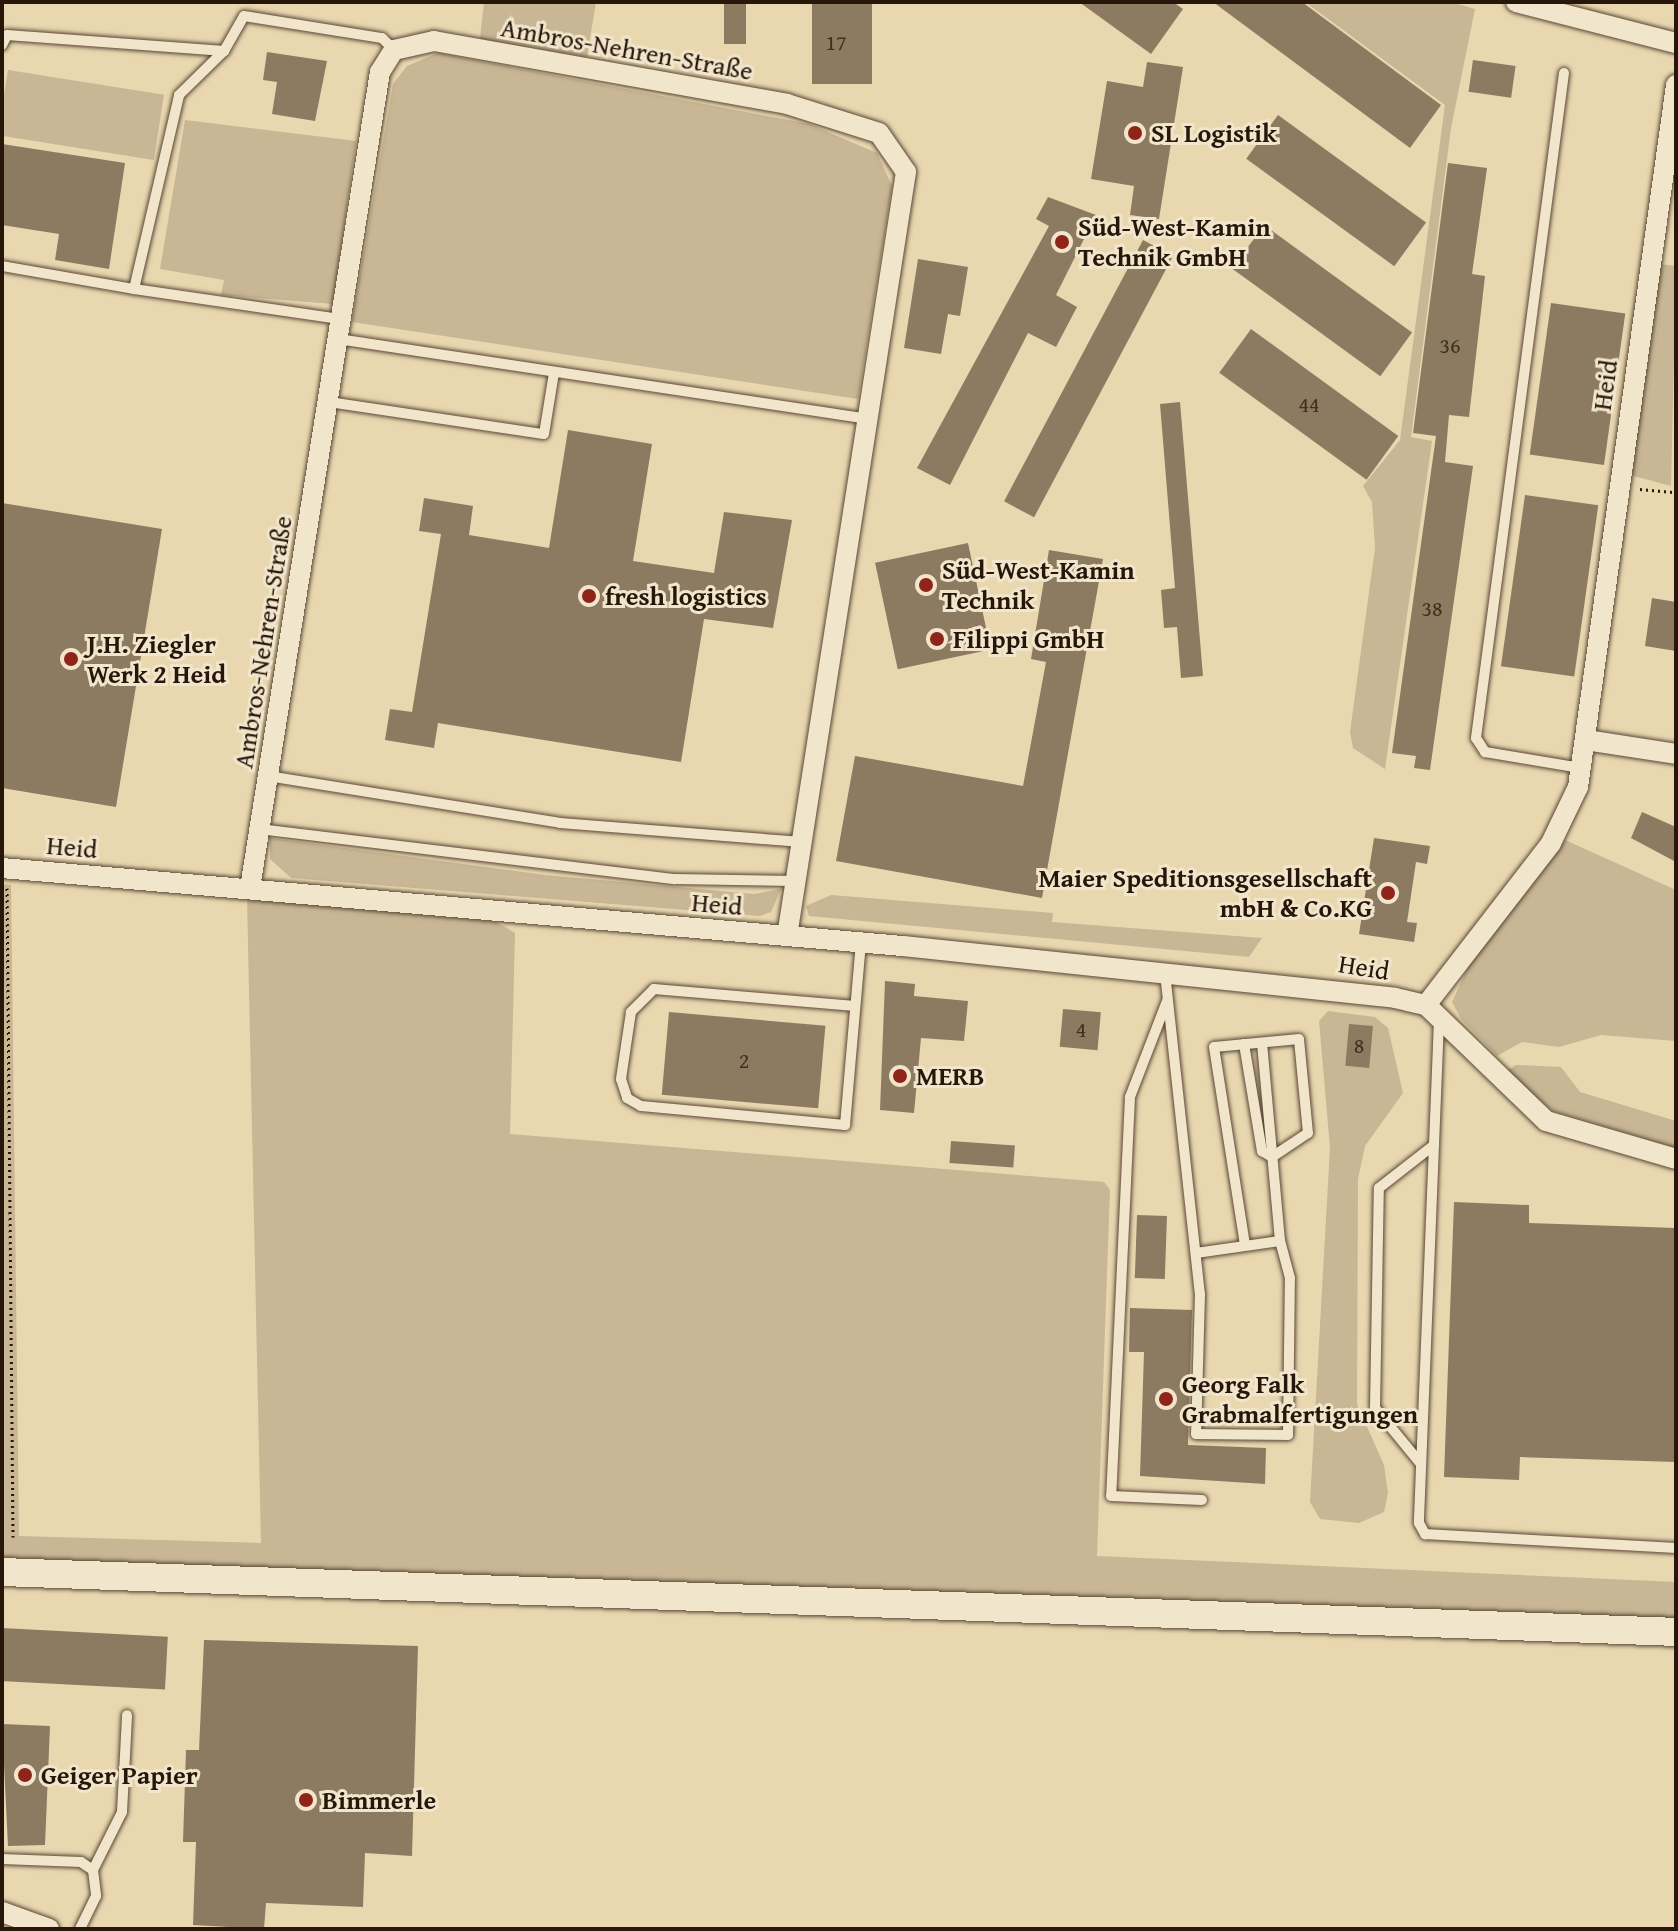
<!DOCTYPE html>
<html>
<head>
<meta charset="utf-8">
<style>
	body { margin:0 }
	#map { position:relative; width:1678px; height:1931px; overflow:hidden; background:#e9d7b0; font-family:"Gentium Book Plus",serif }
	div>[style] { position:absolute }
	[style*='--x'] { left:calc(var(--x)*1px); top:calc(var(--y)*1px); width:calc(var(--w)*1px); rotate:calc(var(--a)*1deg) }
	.green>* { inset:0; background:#c8b694; transform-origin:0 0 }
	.building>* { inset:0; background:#8c7b60; transform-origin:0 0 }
	.path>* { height:3px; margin-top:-1.5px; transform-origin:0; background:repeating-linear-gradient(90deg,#27170a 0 2px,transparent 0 6px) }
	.roads { filter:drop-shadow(0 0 2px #584734) drop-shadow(0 0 2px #584734) }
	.service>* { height:10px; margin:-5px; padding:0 5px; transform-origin:5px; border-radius:5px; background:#f1e5cc }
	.minor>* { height:20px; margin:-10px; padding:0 10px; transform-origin:10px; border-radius:10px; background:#f1e5cc }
	.secondary>* { height:28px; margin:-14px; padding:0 14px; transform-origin:14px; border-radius:14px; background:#f1e5cc }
	.dots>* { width:22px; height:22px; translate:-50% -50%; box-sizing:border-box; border:4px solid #f1e5cc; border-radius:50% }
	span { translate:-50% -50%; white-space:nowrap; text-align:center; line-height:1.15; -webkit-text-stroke:6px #f1e5cc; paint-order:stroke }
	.number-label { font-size:22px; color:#403020 }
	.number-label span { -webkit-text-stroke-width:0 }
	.street-label { font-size:26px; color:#27170a }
	.poi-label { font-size:26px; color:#27170a; font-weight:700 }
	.left { translate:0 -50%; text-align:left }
	.right { translate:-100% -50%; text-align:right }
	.frame { position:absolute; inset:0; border:4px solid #27170a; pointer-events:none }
</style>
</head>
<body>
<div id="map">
	<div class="green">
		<i style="clip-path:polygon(484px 2px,596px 2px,587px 57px,480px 39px)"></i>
		<i style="clip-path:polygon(1305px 2px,1451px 2px,1475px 9px,1451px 128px,1411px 437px,1432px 441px,1385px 769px,1353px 748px,1350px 732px,1375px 548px,1372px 502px,1363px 486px,1400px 440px,1445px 105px)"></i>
		<i style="clip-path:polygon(438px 53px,809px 124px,877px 153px,892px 186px,858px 399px,352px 322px,393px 84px,407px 66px)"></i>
		<i style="left:8px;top:70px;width:158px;height:66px;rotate:9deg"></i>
		<i style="clip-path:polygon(185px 120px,356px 141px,333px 304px,221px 295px,224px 280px,160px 269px)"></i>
		<i style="clip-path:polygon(1660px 264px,1676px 266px,1671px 486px,1630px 475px)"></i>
		<i style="clip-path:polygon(270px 838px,545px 875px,754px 894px,781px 889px,771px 912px,760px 916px,291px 878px,270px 859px)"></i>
		<i style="clip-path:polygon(1565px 840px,1676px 890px,1676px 1041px,1601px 1035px,1559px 1047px,1522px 1042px,1497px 1056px,1461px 1019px,1452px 1002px,1472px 958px)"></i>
		<i style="clip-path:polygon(2px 884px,11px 885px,19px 1536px,261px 1543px,247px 897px,495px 921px,515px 933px,510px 1134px,1104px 1182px,1110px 1190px,1097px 1556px,1676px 1582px,1676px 1622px,2px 1558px)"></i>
		<i style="clip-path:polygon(831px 895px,1053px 913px,1052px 922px,1262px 938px,1249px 957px,809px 916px,806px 906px)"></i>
		<i style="clip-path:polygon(1328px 1011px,1375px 1017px,1388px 1028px,1403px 1093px,1365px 1146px,1358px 1179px,1357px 1404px,1384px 1465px,1388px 1493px,1384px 1512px,1359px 1523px,1320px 1519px,1310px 1502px,1330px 1148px,1319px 1021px)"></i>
		<i style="clip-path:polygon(1516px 1065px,1561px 1067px,1580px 1092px,1676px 1121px,1676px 1148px,1553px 1111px,1505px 1072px)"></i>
	</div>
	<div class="building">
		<i style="left:724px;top:2px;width:22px;height:42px"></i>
		<i style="left:812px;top:2px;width:60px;height:82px"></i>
		<i style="clip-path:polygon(1079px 2px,1173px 2px,1183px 9px,1151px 54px)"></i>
		<i style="clip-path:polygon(1213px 2px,1302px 2px,1441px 105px,1410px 148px)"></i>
		<i style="clip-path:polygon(267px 52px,327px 61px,315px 121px,272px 114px,277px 82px,263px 80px)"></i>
		<i style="left:1473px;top:60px;width:43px;height:32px;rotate:8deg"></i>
		<i style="clip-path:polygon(1147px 62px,1183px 67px,1159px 219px,1130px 215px,1134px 186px,1091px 179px,1107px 81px,1143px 87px)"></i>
		<i style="left:1278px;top:115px;width:183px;height:54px;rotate:36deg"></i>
		<i style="clip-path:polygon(2px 144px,125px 163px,109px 269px,55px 260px,59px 234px,2px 225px)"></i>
		<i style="clip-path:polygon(1448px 163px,1487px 168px,1472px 274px,1485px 276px,1469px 417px,1449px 415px,1445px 462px,1473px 466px,1430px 770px,1414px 768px,1416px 756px,1392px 753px,1436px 436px,1413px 433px)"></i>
		<i style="clip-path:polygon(1048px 197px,1096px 215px,1056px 295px,1077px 307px,1056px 347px,1028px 333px,950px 485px,917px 468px,1049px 226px,1036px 219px)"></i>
		<i style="left:1264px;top:225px;width:183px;height:54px;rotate:36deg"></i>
		<i style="left:1143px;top:240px;width:34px;height:296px;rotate:28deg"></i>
		<i style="clip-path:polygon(918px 259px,968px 267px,960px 316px,948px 314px,941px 354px,904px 348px)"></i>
		<i style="left:1551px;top:303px;width:75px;height:153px;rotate:8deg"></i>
		<i style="left:1251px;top:329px;width:182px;height:54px;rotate:36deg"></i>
		<i style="clip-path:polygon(1180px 402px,1203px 676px,1181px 678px,1177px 627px,1164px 628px,1161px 590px,1175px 588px,1160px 404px)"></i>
		<i style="clip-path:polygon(568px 430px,652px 444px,633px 561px,714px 573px,724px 512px,792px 520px,773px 628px,704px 619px,681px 762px,438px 723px,434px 748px,385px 740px,390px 709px,412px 712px,441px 534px,419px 531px,424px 498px,473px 506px,469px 535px,549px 548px)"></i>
		<i style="left:1525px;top:495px;width:74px;height:173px;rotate:8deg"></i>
		<i style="clip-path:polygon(2px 503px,162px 529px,116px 807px,2px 788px)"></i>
		<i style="left:968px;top:543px;width:109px;height:95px;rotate:78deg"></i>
		<i style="clip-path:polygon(1049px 550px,1103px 559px,1042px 898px,836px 861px,855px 756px,1023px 786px,1046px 662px,1031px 659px)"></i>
		<i style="clip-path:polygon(1652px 598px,1676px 602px,1676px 651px,1645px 646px)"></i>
		<i style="clip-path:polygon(1642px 812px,1676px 827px,1676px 862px,1631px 838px)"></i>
		<i style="clip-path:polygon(1374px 838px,1430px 846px,1427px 864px,1416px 862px,1407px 922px,1417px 923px,1414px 942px,1359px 934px)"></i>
		<i style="clip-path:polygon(885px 981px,915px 984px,914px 996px,968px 1001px,964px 1041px,921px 1038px,914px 1113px,880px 1110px)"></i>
		<i style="left:1063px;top:1009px;width:38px;height:38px;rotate:5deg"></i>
		<i style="left:669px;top:1012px;width:157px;height:83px;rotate:5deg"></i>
		<i style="left:1349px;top:1024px;width:24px;height:42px;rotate:5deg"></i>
		<i style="left:951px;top:1141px;width:64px;height:22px;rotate:4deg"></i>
		<i style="clip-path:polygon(1454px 1202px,1529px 1205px,1529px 1223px,1676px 1228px,1676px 1462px,1520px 1457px,1519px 1480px,1444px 1477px)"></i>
		<i style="left:1137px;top:1215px;width:30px;height:63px;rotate:2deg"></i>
		<i style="clip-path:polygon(1130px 1308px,1192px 1310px,1188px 1445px,1266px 1448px,1265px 1484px,1140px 1476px,1144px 1352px,1129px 1352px)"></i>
		<i style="left:2px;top:1628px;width:166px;height:53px;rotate:3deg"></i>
		<i style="clip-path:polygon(204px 1640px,418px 1646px,412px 1856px,365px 1853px,363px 1907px,266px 1903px,264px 1929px,193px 1925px,196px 1842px,183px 1842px,186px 1750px,199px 1750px)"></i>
		<i style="clip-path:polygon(2px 1724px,50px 1726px,45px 1845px,8px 1846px)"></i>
	</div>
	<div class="path">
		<i style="--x:1640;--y:489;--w:36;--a:5"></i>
		<i style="--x:7;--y:888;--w:649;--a:89.47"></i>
	</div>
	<div class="roads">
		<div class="service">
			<i style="--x:2;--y:45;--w:11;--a:-63"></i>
			<i style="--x:7;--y:35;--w:218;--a:4.2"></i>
			<i style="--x:1564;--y:73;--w:671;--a:97.54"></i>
			<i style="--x:1476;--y:738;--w:17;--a:57"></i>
			<i style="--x:1485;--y:752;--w:97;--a:9.5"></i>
			<i style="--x:2;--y:266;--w:134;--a:9.9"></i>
			<i style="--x:134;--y:289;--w:199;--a:-76.9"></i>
			<i style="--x:179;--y:95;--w:63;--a:-44.4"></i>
			<i style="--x:224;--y:51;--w:40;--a:-60.3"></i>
			<i style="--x:244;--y:16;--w:140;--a:9.1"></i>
			<i style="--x:382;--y:38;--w:17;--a:45"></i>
			<i style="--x:134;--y:289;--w:208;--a:8.3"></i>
			<i style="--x:338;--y:339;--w:537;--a:8.57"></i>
			<i style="--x:329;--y:402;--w:217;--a:8.5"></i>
			<i style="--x:544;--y:434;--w:62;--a:-80.7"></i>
			<i style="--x:268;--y:776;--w:296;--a:9.1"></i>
			<i style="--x:560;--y:823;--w:243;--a:4.5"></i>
			<i style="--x:259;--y:829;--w:419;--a:6.9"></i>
			<i style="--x:675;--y:879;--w:121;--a:0.9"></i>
			<i style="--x:1165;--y:973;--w:323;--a:83.8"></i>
			<i style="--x:1200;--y:1294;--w:140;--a:91.6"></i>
			<i style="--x:1196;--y:1434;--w:92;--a:0.6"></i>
			<i style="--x:1288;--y:1435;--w:157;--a:-89.3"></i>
			<i style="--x:1290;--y:1278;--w:38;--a:-105"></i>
			<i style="--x:1280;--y:1241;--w:85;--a:171.9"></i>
			<i style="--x:1167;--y:1001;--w:103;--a:111.1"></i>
			<i style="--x:1130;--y:1097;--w:399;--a:92.7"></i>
			<i style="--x:1111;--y:1496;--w:91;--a:2.5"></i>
			<i style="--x:855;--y:1006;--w:202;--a:-175.2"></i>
			<i style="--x:654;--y:989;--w:33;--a:135"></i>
			<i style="--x:631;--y:1012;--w:68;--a:98.5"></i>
			<i style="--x:621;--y:1079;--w:20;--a:72"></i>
			<i style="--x:627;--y:1098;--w:16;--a:30"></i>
			<i style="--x:641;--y:1106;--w:205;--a:5.3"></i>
			<i style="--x:845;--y:1125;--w:184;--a:-85"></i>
			<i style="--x:1262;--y:1043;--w:199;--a:84.8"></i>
			<i style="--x:1244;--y:1044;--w:109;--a:80.5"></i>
			<i style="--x:1262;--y:1151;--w:12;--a:31"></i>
			<i style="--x:1272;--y:1157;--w:43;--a:-33.7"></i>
			<i style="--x:1308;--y:1133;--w:94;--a:-95.5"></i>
			<i style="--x:1299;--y:1039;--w:85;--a:174.6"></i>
			<i style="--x:1214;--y:1047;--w:201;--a:81.1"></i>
			<i style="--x:1434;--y:1145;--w:126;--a:-87.7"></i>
			<i style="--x:1421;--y:1464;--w:72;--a:-129.4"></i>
			<i style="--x:1375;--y:1408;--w:220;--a:-89"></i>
			<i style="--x:1379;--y:1188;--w:70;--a:-38"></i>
			<i style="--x:1434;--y:1145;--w:378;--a:92.3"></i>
			<i style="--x:1419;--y:1523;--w:13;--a:61"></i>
			<i style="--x:1425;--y:1534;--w:251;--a:3.2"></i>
			<i style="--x:2;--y:1859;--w:79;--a:2.2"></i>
			<i style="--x:81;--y:1862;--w:14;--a:34"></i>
			<i style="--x:93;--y:1870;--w:26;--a:83"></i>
			<i style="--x:96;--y:1896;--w:37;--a:116"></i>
			<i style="--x:93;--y:1870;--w:65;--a:-63.4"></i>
			<i style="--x:122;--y:1812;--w:97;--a:-87"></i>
		</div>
		<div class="minor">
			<i style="--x:1516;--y:2;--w:165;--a:14.4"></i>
			<i style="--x:1586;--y:740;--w:91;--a:8.8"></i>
			<i style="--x:2;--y:868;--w:904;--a:4.95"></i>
			<i style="--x:903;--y:946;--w:495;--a:6"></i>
			<i style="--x:1395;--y:998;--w:32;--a:13"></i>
			<i style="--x:1426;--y:1005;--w:167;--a:44"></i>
			<i style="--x:1546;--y:1121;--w:135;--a:16.3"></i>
			<i style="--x:250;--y:888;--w:826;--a:-80.95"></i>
			<i style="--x:380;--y:72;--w:26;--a:-58"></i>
			<i style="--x:394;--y:50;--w:41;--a:-12.7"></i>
			<i style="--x:434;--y:41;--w:359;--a:10.1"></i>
			<i style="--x:787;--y:104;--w:96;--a:17.5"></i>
			<i style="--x:879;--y:133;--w:47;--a:55.3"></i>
			<i style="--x:906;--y:172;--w:773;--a:98.85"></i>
			<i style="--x:1426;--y:1005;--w:205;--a:-52.3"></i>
			<i style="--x:1551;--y:843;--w:62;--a:-64.3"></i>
			<i style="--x:1578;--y:787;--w:709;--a:-82.05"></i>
			<i style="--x:2;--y:1912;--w:50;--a:19.9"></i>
		</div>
		<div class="secondary">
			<i style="--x:2;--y:1572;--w:1675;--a:2.05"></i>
		</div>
	</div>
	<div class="dots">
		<i style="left:1135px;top:133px;background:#8f2418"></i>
		<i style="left:1062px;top:242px;background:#8f2418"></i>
		<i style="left:926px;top:585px;background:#8f2418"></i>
		<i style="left:589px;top:596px;background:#8f2418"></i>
		<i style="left:937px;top:639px;background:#8f2418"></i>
		<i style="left:71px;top:659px;background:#8f2418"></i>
		<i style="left:1388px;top:893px;background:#8f2418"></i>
		<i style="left:900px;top:1076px;background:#8f2418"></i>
		<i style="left:1166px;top:1399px;background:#8f2418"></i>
		<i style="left:25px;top:1775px;background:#8f2418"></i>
		<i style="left:306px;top:1800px;background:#8f2418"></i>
	</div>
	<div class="number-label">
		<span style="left:836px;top:43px">17</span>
		<span style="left:1450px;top:346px">36</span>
		<span style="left:1309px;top:405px">44</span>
		<span style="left:1432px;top:609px">38</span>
		<span style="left:1081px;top:1030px">4</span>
		<span style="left:1359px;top:1046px">8</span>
		<span style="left:744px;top:1061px">2</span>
	</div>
	<div class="street-label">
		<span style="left:627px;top:49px;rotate:10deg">Ambros-Nehren-Straße</span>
		<span style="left:1605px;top:385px;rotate:-82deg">Heid</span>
		<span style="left:263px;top:642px;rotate:-81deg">Ambros-Nehren-Straße</span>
		<span style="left:72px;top:847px;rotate:5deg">Heid</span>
		<span style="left:717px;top:904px;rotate:5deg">Heid</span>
		<span style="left:1364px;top:967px;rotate:9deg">Heid</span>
	</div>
	<div class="poi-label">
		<span class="left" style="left:1151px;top:133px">SL Logistik</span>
		<span class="left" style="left:1078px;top:242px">Süd-West-Kamin<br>Technik GmbH</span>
		<span class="left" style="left:942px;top:585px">Süd-West-Kamin<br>Technik</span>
		<span class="left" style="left:605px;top:596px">fresh logistics</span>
		<span class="left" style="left:953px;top:639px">Filippi GmbH</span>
		<span class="left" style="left:87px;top:659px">J.H. Ziegler<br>Werk 2 Heid</span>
		<span class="right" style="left:1372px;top:893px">Maier Speditionsgesellschaft<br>mbH &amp; Co.KG</span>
		<span class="left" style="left:916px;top:1076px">MERB</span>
		<span class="left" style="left:1182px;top:1399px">Georg Falk<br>Grabmalfertigungen</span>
		<span class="left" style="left:41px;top:1775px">Geiger Papier</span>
		<span class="left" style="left:322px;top:1800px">Bimmerle</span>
	</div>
	<div class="frame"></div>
</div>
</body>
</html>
